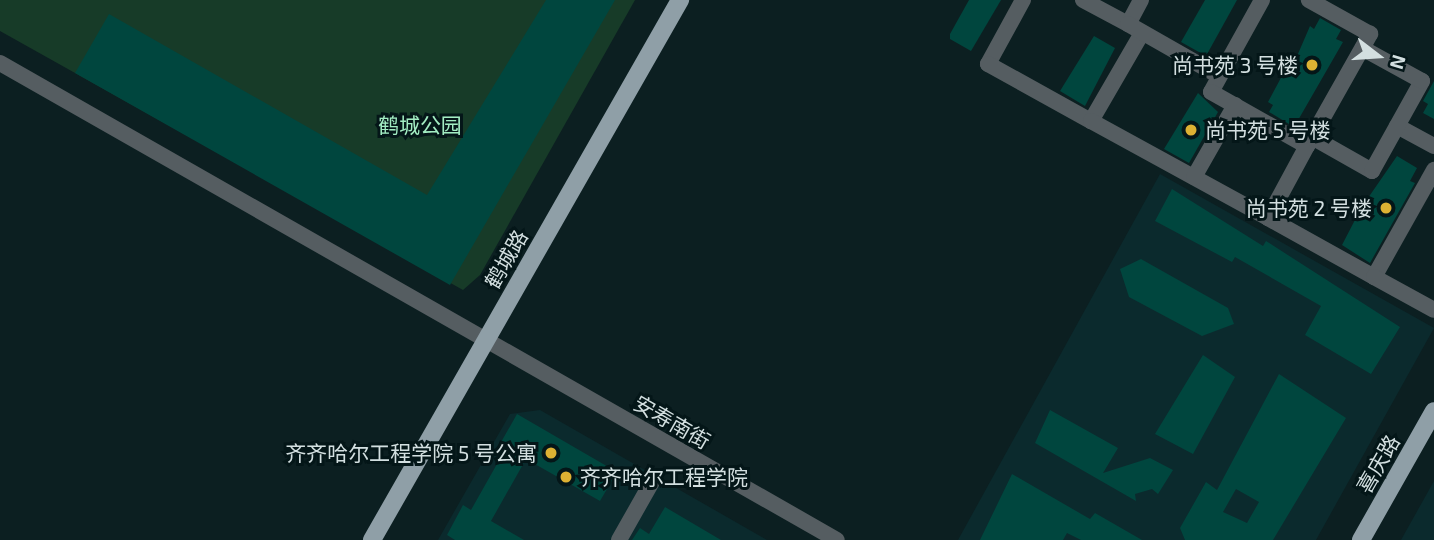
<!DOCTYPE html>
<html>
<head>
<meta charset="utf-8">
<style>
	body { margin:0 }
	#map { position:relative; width:1434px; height:540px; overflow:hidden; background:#0c1f21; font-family:"Exo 2","Noto Sans SC",sans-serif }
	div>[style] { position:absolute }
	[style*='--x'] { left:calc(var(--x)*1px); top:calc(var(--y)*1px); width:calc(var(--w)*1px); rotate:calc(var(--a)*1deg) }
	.built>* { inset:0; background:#0b2a2d }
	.green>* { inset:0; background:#173b28 }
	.building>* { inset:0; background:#00463e }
	.minor>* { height:16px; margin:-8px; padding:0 8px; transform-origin:8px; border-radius:8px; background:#555d61 }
	.major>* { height:18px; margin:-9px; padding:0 9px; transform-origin:9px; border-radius:9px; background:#8f9fa7 }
	.dots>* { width:19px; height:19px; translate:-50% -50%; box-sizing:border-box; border:4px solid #041618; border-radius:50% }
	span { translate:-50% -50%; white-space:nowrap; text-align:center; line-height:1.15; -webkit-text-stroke:6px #041618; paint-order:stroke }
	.poi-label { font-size:21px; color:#d3dfe0 }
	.right { translate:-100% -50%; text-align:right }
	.left { translate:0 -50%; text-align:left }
	.park-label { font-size:21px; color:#a3edc3 }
	.street-label { font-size:21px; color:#d3dfe0 }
	.north { position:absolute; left:1343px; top:21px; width:70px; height:70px; -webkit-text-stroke:5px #041618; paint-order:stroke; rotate:107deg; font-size:19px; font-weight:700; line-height:28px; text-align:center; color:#d3dfe0 }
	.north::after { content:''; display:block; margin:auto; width:24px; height:32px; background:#d3dfe0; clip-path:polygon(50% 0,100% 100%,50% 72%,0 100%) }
</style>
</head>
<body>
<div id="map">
	<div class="built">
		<i style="clip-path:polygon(1160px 174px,1434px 328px,1316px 540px,958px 540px)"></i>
		<i style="clip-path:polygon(540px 410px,767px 540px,438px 540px,510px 414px)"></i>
		<i style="clip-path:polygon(1434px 481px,1434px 540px,1401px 540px)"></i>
	</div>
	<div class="green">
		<i style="clip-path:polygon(0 0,635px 0,480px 275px,463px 290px,0 31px)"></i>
	</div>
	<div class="building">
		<i style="clip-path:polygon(546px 0,615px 0,450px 285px,75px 73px,109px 14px,427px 195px)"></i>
		<i style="clip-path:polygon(969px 0,1001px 0,971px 51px,950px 39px,950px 34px)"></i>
		<i style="clip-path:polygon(1205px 0,1237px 0,1206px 56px,1181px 42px)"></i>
		<i style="clip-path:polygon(1320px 18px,1341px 30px,1336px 39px,1343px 42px,1297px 122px,1291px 119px,1289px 124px,1269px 112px,1273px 105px,1268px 102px,1283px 74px,1288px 77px,1310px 26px,1314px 29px)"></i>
		<i style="clip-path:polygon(1094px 36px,1115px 48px,1085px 106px,1060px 91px)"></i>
		<i style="clip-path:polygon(1434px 81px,1434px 119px,1423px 113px,1428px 104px,1423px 101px)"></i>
		<i style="clip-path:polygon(1198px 93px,1218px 112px,1189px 163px,1164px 149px)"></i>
		<i style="clip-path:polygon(1397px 156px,1417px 168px,1410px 181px,1415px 183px,1370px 263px,1342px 245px,1357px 216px,1362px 219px,1372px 200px,1368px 198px)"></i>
		<i style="clip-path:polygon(1172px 189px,1263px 246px,1266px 241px,1400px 327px,1371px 374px,1305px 335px,1321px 306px,1235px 257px,1232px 262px,1155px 221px)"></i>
		<i style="clip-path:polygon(1141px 259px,1228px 308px,1234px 324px,1202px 336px,1129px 297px,1120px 269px)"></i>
		<i style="clip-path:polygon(1203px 355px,1235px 377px,1193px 454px,1155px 434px)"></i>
		<i style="clip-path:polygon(evenodd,1279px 374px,1346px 418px,1273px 540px,1185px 540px,1180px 528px,1206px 482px,1217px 490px,1279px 374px,1236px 489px,1259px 502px,1247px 523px,1223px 512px,1236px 489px)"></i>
		<i style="clip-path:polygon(1050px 410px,1118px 448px,1103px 473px,1150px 458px,1173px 470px,1158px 494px,1152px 489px,1135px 494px,1136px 501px,1035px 443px)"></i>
		<i style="clip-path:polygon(517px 414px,617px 472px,600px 501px,526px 459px,491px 521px,524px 540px,455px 540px,447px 535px,463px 505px,471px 510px,506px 448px,500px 444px)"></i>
		<i style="clip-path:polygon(1012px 474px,1090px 519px,1095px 513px,1142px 540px,1081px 540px,1067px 533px,1063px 540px,980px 540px)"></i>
		<i style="clip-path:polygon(665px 507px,721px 540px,632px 540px,640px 528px,649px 534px)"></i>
	</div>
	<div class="minor">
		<i style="--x:1023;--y:0;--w:73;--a:118.7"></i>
		<i style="--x:988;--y:64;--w:118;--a:29"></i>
		<i style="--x:1091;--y:121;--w:102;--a:-59.9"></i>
		<i style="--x:1083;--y:0;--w:51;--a:28.1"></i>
		<i style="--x:1141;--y:0;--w:27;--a:118"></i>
		<i style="--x:1128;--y:24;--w:105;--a:29.7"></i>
		<i style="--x:1262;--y:0;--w:105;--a:119"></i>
		<i style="--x:1211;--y:92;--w:110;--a:29.4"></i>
		<i style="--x:1307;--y:146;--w:129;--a:-60.6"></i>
		<i style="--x:1370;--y:34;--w:70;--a:-150.9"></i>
		<i style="--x:0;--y:63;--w:963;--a:29.68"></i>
		<i style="--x:1091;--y:121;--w:202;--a:28.7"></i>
		<i style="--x:1268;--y:218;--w:82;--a:-61.6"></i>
		<i style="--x:1397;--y:126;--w:42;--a:28.4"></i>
		<i style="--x:1312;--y:137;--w:69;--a:29.5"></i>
		<i style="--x:1372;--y:171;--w:103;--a:-60.9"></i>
		<i style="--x:1422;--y:81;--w:68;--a:-151.2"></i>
		<i style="--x:1194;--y:177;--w:83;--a:-60.3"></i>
		<i style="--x:1268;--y:218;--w:121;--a:29.1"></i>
		<i style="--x:1374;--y:277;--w:123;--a:-60.7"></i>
		<i style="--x:1374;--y:277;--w:68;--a:28.8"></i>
		<i style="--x:619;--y:540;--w:69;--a:-60.5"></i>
	</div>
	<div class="major">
		<i style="--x:372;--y:540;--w:622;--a:-60.3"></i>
		<i style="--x:1361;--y:540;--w:148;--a:-60.5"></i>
	</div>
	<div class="dots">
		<i style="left:1312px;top:65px;background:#ddb133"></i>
		<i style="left:1191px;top:130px;background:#ddb133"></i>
		<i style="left:1386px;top:208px;background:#ddb133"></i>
		<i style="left:551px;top:453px;background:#ddb133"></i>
		<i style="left:566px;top:477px;background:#ddb133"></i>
	</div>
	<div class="poi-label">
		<span class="right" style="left:1298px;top:65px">尚书苑 3 号楼</span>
		<span class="left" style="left:1205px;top:130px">尚书苑 5 号楼</span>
		<span class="right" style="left:1372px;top:208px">尚书苑 2 号楼</span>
		<span class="right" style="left:537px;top:453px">齐齐哈尔工程学院 5 号公寓</span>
		<span class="left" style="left:580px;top:477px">齐齐哈尔工程学院</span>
	</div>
	<div class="park-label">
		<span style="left:420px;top:125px">鹤城公园</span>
	</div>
	<div class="street-label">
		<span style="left:506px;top:259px;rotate:-60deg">鹤城路</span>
		<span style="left:672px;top:422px;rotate:30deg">安寿南街</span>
		<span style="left:1378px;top:464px;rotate:-60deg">喜庆路</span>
	</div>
	<div class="north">N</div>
</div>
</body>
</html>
